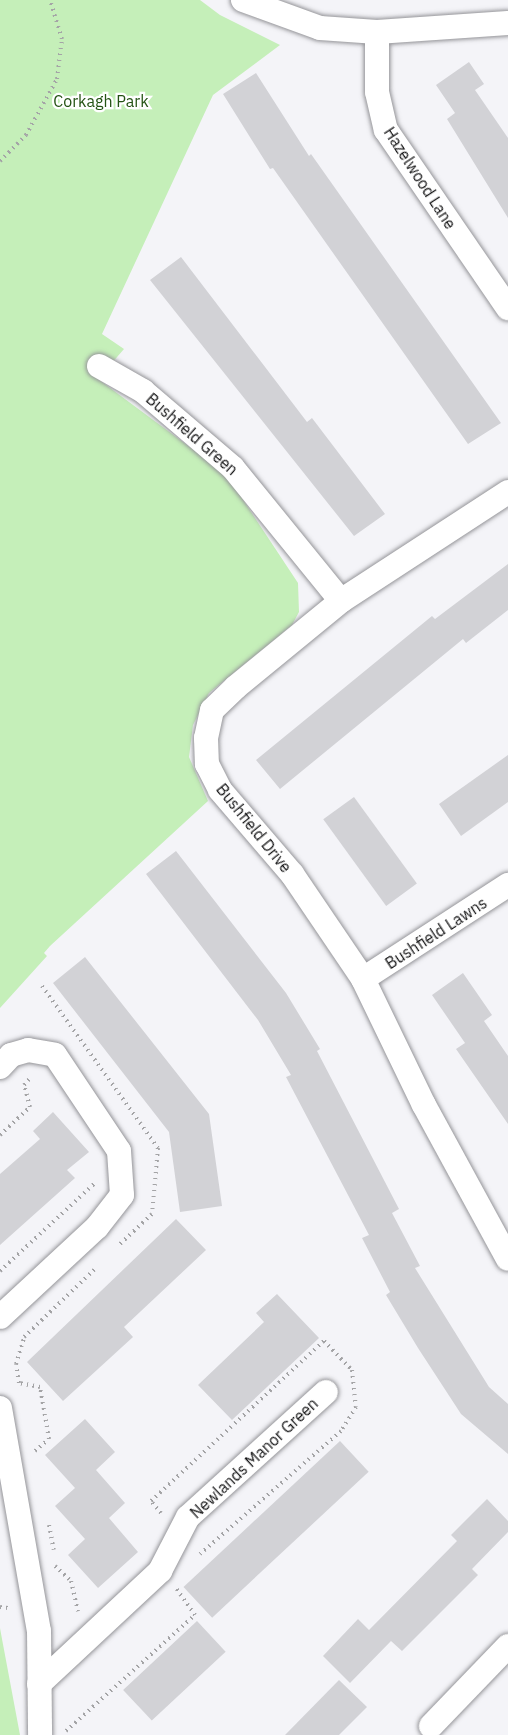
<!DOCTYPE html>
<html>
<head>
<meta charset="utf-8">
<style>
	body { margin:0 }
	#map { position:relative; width:508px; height:1735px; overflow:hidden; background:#f4f4f8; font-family:"IBM Plex Sans",sans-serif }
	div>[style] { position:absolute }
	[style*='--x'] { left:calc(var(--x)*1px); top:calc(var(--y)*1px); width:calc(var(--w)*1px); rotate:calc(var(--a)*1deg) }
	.green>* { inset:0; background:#c5efb9 }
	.building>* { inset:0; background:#d2d2d6; transform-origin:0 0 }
	.path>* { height:4px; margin-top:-2px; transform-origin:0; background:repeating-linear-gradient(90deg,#a4a4a6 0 1.5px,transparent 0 6px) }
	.roads { filter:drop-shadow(0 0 2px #959599) drop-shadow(0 0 2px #959599) }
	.street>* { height:24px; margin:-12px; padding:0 12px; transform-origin:12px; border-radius:12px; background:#fff }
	span { translate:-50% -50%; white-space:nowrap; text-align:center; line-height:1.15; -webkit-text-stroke:4.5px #fff; paint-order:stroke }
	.park-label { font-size:16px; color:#245314 }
	.street-label { font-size:16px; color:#121213 }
</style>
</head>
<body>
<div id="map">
	<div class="green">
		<i style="clip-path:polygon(0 0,200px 0,220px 15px,280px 45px,213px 95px,102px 334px,124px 349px,98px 379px,226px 474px,298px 583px,299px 612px,292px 625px,209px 693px,193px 725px,189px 757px,208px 801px,50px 946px,44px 953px,47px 956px,0 1008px)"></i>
		<i style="clip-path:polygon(0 1628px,2px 1639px,20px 1735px,0 1735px)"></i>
	</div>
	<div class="building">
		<i style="clip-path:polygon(469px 62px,484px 84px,475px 90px,508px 138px,508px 218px,447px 119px,455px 113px,436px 85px)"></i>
		<i style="clip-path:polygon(256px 73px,309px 156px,311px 154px,501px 423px,468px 444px,273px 168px,270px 169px,223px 94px)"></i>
		<i style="clip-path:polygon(181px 257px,307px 422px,312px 418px,385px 514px,354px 536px,150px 280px)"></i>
		<i style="clip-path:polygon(508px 564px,508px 610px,466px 643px,463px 639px,280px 789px,256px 760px,432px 616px,435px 619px)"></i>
		<i style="clip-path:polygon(508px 755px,508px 802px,461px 836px,439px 804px)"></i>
		<i style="left:354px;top:797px;width:107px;height:38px;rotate:54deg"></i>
		<i style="clip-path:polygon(176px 851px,286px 993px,320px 1049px,317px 1051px,399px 1209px,392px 1213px,420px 1266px,415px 1268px,489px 1387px,508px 1404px,508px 1454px,461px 1414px,418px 1348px,386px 1295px,390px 1292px,362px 1238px,369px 1235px,286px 1077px,291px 1075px,258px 1020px,146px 874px)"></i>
		<i style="clip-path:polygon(85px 957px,209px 1114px,222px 1206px,180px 1212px,169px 1132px,53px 983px)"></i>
		<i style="clip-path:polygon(463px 973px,492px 1015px,484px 1021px,508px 1056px,508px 1124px,456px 1049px,465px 1043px,432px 995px)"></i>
		<i style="clip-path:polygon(53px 1112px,89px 1152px,67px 1170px,75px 1178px,0 1245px,0 1174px,40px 1139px,33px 1131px)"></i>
		<i style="clip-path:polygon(176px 1219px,206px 1250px,124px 1327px,133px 1337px,63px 1401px,27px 1362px)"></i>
		<i style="clip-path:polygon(277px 1294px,319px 1338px,232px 1420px,198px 1385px,264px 1322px,256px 1313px)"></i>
		<i style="clip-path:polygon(85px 1419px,115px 1452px,96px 1470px,125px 1503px,109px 1518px,138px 1552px,98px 1588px,68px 1555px,85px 1539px,55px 1506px,75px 1488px,45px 1455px)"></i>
		<i style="left:340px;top:1441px;width:42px;height:214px;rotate:47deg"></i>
		<i style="clip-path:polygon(487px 1499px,508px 1521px,508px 1532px,472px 1569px,478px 1575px,402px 1651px,391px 1641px,350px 1683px,323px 1656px,358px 1619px,369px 1630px,457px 1541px,451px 1535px)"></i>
		<i style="left:197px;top:1621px;width:42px;height:101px;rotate:47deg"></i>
		<i style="clip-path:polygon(339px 1680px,367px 1707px,339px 1735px,285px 1735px)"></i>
	</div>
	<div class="path">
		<i style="--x:0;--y:161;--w:37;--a:-45"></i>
		<i style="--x:26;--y:135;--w:64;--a:-61"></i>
		<i style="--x:57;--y:79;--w:40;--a:-82.9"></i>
		<i style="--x:62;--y:39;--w:41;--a:-107.1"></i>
		<i style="--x:42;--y:986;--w:199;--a:54.4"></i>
		<i style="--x:158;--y:1148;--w:66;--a:95.2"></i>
		<i style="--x:152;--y:1214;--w:45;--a:136.8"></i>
		<i style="--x:0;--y:1135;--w:41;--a:-43"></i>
		<i style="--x:30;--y:1107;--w:23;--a:-105"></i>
		<i style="--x:24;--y:1085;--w:11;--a:-49"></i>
		<i style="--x:0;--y:1271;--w:128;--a:-42.8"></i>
		<i style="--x:35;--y:1451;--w:18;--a:-41"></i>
		<i style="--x:49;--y:1439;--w:53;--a:-99.8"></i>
		<i style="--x:40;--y:1387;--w:21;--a:-169"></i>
		<i style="--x:19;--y:1383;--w:19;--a:-99"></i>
		<i style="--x:16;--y:1364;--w:28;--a:-73"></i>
		<i style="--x:24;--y:1337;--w:101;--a:-43.8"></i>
		<i style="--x:161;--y:1513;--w:16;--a:-130"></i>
		<i style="--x:151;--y:1501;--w:236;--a:-42.8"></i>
		<i style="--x:324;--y:1341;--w:40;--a:46"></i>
		<i style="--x:352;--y:1370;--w:37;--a:84"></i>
		<i style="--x:356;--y:1407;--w:28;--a:122"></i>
		<i style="--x:341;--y:1431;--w:187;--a:138.9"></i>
		<i style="--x:49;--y:1525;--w:25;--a:79"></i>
		<i style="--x:55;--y:1566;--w:22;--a:43"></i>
		<i style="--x:71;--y:1581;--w:31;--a:77"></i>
		<i style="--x:0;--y:1607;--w:8;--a:7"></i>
		<i style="--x:66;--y:1731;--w:173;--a:-42"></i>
		<i style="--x:195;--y:1615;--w:32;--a:-125"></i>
	</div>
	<div class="roads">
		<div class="street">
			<i style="--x:243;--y:0;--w:82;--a:20"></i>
			<i style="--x:320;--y:28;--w:57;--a:4"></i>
			<i style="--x:377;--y:32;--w:131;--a:-3.9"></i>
			<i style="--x:377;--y:32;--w:60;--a:90"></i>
			<i style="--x:377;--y:92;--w:39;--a:77"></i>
			<i style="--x:386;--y:130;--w:216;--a:55.6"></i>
			<i style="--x:99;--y:366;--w:51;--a:29.6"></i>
			<i style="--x:143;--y:391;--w:118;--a:40.5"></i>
			<i style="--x:233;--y:468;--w:171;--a:50.9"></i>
			<i style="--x:508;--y:492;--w:199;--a:146.9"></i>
			<i style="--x:341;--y:601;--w:136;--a:140.7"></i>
			<i style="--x:236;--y:687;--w:33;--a:136"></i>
			<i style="--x:212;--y:710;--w:29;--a:102"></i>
			<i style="--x:206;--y:738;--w:26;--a:88"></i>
			<i style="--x:207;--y:764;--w:29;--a:63"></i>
			<i style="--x:220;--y:790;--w:111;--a:49.4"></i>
			<i style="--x:292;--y:874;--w:127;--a:55.9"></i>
			<i style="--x:363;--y:979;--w:140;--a:64.2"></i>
			<i style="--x:424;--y:1105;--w:175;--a:61.4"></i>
			<i style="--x:363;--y:979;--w:173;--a:-33"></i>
			<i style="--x:0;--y:1067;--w:16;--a:-47"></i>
			<i style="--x:11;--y:1055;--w:18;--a:-16"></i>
			<i style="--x:28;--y:1050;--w:27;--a:10"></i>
			<i style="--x:55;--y:1055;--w:115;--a:56.3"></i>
			<i style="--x:119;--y:1151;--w:44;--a:86.1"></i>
			<i style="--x:122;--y:1195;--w:41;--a:128"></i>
			<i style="--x:97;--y:1227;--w:132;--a:137.1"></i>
			<i style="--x:0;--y:1408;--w:226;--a:80.1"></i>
			<i style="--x:39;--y:1631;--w:104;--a:89.4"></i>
			<i style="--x:39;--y:1684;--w:166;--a:-43"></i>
			<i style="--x:160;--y:1571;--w:61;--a:-62.6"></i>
			<i style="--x:188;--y:1517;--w:186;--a:-42.2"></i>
			<i style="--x:431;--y:1726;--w:111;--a:-46.1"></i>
		</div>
	</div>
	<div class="park-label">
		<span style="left:101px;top:101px">Corkagh Park</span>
	</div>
	<div class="street-label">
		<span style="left:420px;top:178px;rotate:57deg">Hazelwood Lane</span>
		<span style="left:192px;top:434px;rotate:41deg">Bushfield Green</span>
		<span style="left:254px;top:828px;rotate:51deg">Bushfield Drive</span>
		<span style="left:436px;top:933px;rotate:-33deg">Bushfield Lawns</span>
		<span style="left:254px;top:1458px;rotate:-43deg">Newlands Manor Green</span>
	</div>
</div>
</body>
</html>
